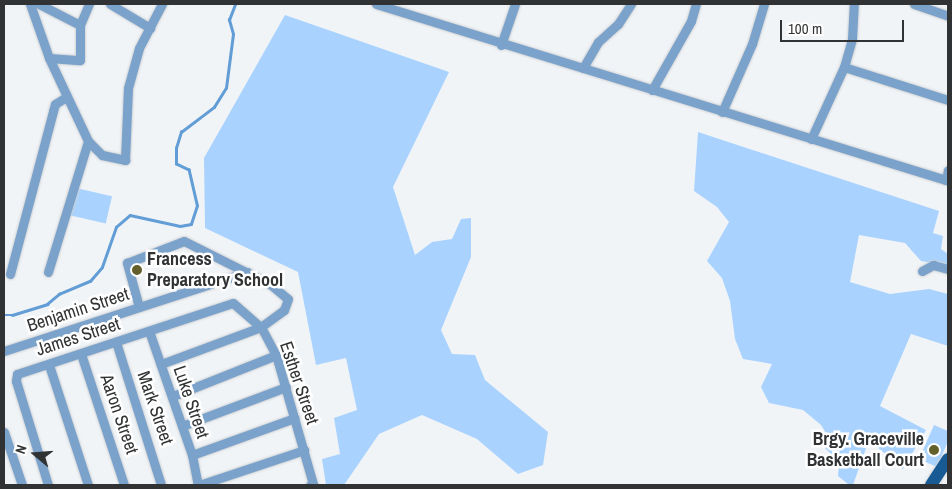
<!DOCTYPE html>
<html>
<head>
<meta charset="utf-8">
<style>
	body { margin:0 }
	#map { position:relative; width:952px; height:489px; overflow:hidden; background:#f1f4f7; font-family:"Archivo Narrow",sans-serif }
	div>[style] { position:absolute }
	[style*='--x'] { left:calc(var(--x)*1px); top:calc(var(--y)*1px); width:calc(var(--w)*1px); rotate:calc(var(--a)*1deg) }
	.green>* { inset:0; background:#a9d3fe; transform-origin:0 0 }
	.stream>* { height:2.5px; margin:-1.25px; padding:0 1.25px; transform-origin:1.25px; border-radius:1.25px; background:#629dd6 }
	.roads { filter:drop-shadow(0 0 1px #ced1d4) drop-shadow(0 0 1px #ced1d4) }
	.minor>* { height:9px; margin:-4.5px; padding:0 4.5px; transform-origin:4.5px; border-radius:4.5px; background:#7aa2cb }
	.primary>* { height:12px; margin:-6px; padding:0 6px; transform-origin:6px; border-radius:6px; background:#185b94 }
	.dots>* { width:14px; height:14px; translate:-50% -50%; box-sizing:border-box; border:2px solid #fff; border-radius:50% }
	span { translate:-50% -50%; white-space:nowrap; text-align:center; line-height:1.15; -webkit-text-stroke:5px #fff; paint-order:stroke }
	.poi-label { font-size:18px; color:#313233; font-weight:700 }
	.left { translate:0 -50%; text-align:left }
	.right { translate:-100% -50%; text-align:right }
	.street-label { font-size:18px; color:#313233 }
	.frame { position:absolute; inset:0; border:5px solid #313233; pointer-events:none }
	.north { position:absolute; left:10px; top:429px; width:50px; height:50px; -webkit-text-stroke:4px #fff; paint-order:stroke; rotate:288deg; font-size:14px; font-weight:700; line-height:20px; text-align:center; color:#313233 }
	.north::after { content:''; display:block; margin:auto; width:18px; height:22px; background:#313233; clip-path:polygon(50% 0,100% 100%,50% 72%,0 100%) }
	.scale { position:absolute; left:780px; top:20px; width:124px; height:22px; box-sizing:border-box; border:2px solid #313233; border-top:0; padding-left:6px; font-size:15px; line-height:18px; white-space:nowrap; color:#313233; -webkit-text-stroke:4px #fff; paint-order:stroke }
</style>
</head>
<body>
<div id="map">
	<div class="green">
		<i style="clip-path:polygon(285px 15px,449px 72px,393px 187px,415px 255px,432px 242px,452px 239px,461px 219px,471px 218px,471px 257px,441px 330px,452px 354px,475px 355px,485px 380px,548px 432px,543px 465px,518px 474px,477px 439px,422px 415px,379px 434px,344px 485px,326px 485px,322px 459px,340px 454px,334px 418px,357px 410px,346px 358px,316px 365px,298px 272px,205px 228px,204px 158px)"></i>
		<i style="clip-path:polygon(698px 132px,939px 211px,933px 233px,943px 236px,941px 249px,948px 254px,948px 266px,921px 261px,905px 243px,859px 235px,850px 282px,890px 294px,929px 289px,948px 294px,948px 346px,911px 334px,880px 406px,926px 430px,903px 469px,869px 440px,853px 485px,849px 485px,838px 476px,839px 462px,825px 448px,829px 438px,821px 425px,803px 410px,769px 403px,761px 387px,772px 364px,743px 359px,735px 339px,730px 301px,722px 278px,707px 261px,729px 222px,717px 207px,694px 191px)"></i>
		<i style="left:76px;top:188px;width:37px;height:28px;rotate:13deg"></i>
		<i style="clip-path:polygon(934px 425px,948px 431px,948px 441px,937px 467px,919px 459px)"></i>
	</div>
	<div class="stream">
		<i style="--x:4;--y:315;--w:8;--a:0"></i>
		<i style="--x:12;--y:315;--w:37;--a:-17"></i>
		<i style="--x:47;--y:304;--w:16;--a:-40"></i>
		<i style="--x:59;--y:294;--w:34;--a:-23"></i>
		<i style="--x:90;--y:281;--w:18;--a:-49"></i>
		<i style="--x:102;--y:267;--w:42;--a:-70.7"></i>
		<i style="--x:116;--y:227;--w:18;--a:-41"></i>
		<i style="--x:130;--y:215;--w:51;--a:12.4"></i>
		<i style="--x:180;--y:226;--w:11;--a:-10"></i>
		<i style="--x:191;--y:224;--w:19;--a:-72"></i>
		<i style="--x:197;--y:206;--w:37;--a:-103"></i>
		<i style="--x:189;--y:170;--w:14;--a:-155"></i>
		<i style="--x:176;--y:164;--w:16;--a:-90"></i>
		<i style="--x:176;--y:148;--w:17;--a:-73"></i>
		<i style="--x:181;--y:132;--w:41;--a:-37.1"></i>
		<i style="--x:214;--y:107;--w:22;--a:-58"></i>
		<i style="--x:226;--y:88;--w:54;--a:-82.6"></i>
		<i style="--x:233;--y:34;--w:15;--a:-106"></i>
		<i style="--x:229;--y:20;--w:17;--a:-69"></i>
	</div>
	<div class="roads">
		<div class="minor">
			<i style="--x:30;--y:4;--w:57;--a:70.6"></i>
			<i style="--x:49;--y:58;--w:92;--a:64.8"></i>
			<i style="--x:88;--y:141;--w:20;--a:45"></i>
			<i style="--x:102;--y:155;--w:24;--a:12"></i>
			<i style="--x:125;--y:160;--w:72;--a:-87.6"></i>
			<i style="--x:128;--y:88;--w:41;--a:-74.6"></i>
			<i style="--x:139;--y:48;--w:50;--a:-62.4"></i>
			<i style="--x:39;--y:4;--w:46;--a:27.1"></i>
			<i style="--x:80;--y:25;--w:23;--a:-67"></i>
			<i style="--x:110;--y:4;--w:47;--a:31"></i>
			<i style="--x:376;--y:4;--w:597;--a:17.16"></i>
			<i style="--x:946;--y:180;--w:10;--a:-79"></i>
			<i style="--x:914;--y:4;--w:36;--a:19"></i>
			<i style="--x:501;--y:45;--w:43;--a:-71.1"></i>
			<i style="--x:49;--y:58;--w:31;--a:4"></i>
			<i style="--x:80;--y:60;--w:35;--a:-90"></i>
			<i style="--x:844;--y:67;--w:109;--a:17.6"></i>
			<i style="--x:583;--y:68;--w:30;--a:-60"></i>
			<i style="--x:598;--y:42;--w:27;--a:-42"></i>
			<i style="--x:618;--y:24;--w:24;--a:-57"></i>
			<i style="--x:652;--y:90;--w:79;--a:-60.5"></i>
			<i style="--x:691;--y:21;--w:18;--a:-74"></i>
			<i style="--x:722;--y:112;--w:74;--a:-66.2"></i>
			<i style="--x:752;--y:44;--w:42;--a:-73.3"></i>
			<i style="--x:811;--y:139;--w:79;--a:-65.4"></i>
			<i style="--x:844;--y:67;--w:29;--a:-74"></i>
			<i style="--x:852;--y:39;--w:35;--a:-87"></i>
			<i style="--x:922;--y:271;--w:13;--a:-29"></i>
			<i style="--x:933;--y:265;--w:16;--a:15"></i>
			<i style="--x:48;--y:272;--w:137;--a:-73"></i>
			<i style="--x:10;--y:274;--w:169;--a:-75.2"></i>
			<i style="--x:53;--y:111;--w:7;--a:-74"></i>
			<i style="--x:55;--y:104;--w:13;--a:-32"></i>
			<i style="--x:139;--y:307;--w:46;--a:-105.3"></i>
			<i style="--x:127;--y:263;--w:61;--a:-21.1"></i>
			<i style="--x:184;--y:241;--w:96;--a:26.6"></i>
			<i style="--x:270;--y:284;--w:23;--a:40"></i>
			<i style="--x:288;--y:299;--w:12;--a:110"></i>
			<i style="--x:284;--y:310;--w:29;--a:144"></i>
			<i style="--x:261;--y:327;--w:107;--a:159.7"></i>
			<i style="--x:149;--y:331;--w:131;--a:70.9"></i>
			<i style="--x:192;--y:455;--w:31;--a:79"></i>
			<i style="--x:116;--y:342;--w:150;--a:72.5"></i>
			<i style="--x:4;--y:351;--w:256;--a:-18"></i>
			<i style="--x:81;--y:354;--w:138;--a:71.8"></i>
			<i style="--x:49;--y:365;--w:126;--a:72"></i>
			<i style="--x:173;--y:396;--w:111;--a:-21.7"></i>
			<i style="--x:182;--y:426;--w:111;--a:-20.6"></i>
			<i style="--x:4;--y:432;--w:56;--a:71.2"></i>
			<i style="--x:192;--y:455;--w:109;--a:-19.8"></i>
			<i style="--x:48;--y:485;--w:109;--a:-107.1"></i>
			<i style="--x:16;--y:381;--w:7;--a:-82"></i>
			<i style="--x:17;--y:374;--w:227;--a:-18.2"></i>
			<i style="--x:233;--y:303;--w:37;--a:41"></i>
			<i style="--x:261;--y:327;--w:32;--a:62"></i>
			<i style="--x:276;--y:355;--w:134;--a:74"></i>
			<i style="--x:313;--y:484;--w:3;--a:162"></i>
			<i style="--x:199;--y:485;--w:111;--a:-18.4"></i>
		</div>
		<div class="primary">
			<i style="--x:931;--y:485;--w:31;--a:-57"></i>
		</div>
	</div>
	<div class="dots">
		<i style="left:137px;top:270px;background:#625f2b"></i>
		<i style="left:934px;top:450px;background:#625f2b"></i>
	</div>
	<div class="poi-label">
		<span class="left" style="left:147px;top:270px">Francess<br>Preparatory School</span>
		<span class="right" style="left:924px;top:450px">Brgy. Graceville<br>Basketball Court</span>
	</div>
	<div class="street-label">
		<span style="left:78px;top:310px;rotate:-18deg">Benjamin Street</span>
		<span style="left:78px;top:337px;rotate:-18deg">James Street</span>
		<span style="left:299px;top:383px;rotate:71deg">Esther Street</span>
		<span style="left:191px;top:402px;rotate:71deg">Luke Street</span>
		<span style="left:155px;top:408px;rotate:71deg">Mark Street</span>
		<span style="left:119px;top:414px;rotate:71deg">Aaron Street</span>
	</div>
	<div class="frame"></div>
	<div class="north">N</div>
	<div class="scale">100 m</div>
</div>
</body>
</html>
